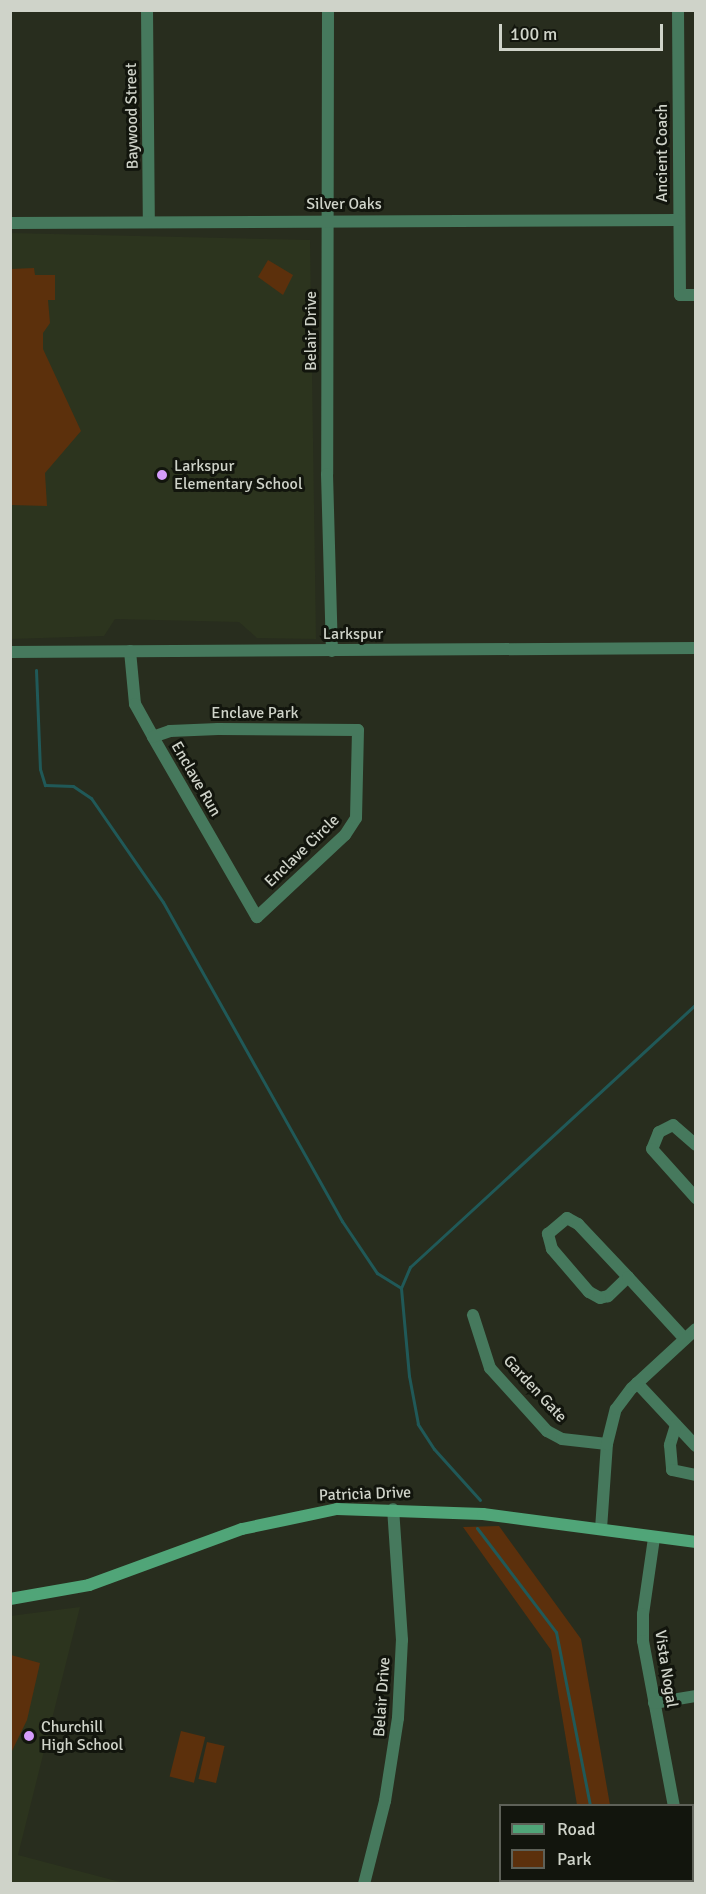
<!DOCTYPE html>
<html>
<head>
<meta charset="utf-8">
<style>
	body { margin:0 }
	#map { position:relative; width:706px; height:1894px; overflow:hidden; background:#282d1e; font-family:Signika,sans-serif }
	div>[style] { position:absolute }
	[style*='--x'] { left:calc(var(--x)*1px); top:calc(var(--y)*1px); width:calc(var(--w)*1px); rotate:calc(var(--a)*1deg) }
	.built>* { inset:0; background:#2c341e }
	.green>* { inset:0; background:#5c300c; transform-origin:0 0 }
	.stream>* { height:3px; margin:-1.5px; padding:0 1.5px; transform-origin:1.5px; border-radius:1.5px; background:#205958 }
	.street>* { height:12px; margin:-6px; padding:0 6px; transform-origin:6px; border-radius:6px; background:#46795d }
	.secondary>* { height:12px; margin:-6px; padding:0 6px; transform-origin:6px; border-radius:6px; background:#50a578 }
	.dots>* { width:16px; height:16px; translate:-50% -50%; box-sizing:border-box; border:3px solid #12150d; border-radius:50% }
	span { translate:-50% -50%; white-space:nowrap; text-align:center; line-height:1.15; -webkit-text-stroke:6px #12150d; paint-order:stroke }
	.street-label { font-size:16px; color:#cfd3c9 }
	.poi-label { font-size:16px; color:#cfd3c9 }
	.left { translate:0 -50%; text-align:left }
	.frame { position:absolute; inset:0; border:12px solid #cfd3c9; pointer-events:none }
	.legend { position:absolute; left:499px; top:1804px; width:195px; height:78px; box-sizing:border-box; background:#12150d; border:2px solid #5e6158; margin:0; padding:8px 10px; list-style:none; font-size:18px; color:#cfd3c9 }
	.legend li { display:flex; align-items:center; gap:12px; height:30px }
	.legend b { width:30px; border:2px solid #5e6158 }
	.scale { position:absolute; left:499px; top:24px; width:164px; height:27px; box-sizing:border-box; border:3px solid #cfd3c9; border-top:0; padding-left:8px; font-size:18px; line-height:21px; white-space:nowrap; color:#cfd3c9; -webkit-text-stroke:4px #12150d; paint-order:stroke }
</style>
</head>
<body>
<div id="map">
	<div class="built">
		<i style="clip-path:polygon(10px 233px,310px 240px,316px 639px,257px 638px,239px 622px,115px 619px,104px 636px,11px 639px)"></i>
		<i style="clip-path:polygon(80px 1607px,18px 1855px,124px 1883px,11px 1883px,10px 1616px)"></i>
	</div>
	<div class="green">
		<i style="clip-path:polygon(268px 260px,293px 275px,283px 295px,258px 277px)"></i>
		<i style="clip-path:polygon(34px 268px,35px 275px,55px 275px,55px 300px,48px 300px,50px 323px,43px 333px,43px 349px,81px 431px,45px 473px,47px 506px,11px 505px,11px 269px)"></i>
		<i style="clip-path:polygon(499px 1526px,581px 1639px,610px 1805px,577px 1805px,551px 1650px,463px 1527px)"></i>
		<i style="clip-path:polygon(11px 1655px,40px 1663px,27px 1720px,11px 1753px)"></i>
		<i style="left:181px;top:1731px;width:25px;height:47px;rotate:14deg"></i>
		<i style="left:207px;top:1742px;width:18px;height:38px;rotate:13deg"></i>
	</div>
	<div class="stream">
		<i style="--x:36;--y:670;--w:99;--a:87.7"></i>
		<i style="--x:40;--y:769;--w:17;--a:73"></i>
		<i style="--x:45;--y:785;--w:28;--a:2"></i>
		<i style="--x:73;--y:786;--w:22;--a:34"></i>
		<i style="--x:91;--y:798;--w:126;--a:55.3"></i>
		<i style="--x:163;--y:902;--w:366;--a:60.7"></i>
		<i style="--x:342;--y:1221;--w:63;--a:56.1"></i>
		<i style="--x:377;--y:1273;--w:28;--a:32"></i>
		<i style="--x:480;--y:1500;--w:69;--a:-132"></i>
		<i style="--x:434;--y:1449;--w:30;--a:-123"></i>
		<i style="--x:418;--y:1424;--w:49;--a:-100.6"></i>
		<i style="--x:409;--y:1376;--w:88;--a:-95.2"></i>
		<i style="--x:401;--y:1288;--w:23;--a:-67"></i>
		<i style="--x:410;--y:1267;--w:389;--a:-42.6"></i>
		<i style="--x:477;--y:1528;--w:131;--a:52.8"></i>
		<i style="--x:556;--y:1632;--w:177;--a:78.9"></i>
		<i style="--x:604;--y:1880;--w:4;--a:76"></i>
	</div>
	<div class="street">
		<i style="--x:147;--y:10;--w:211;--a:89.5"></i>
		<i style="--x:328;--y:10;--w:464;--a:90.1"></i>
		<i style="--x:327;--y:474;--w:177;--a:88.4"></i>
		<i style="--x:678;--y:10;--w:285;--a:89.6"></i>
		<i style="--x:680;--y:295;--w:16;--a:0"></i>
		<i style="--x:10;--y:223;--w:668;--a:-0.26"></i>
		<i style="--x:130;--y:651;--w:53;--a:84.6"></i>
		<i style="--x:135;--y:704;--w:38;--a:61"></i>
		<i style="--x:153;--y:737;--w:208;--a:60"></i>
		<i style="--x:257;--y:917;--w:120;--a:-43"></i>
		<i style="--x:345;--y:835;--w:20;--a:-57"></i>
		<i style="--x:356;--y:818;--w:88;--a:-88.7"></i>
		<i style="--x:358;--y:730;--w:140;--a:-179.6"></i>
		<i style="--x:218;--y:729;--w:48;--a:177.6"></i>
		<i style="--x:170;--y:731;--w:18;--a:161"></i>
		<i style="--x:10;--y:652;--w:686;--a:-0.33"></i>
		<i style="--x:696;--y:1145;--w:30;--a:-139"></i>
		<i style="--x:673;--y:1125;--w:16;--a:153"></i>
		<i style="--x:659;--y:1132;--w:18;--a:112"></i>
		<i style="--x:652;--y:1149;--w:66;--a:48.1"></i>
		<i style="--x:628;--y:1277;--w:28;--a:136"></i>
		<i style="--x:608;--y:1296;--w:8;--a:166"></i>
		<i style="--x:600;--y:1298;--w:13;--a:-151"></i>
		<i style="--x:589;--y:1292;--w:57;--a:-130.7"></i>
		<i style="--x:552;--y:1249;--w:16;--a:-105"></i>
		<i style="--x:548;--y:1234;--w:25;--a:-40"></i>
		<i style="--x:567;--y:1218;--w:13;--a:29"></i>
		<i style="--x:578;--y:1224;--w:73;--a:46.7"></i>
		<i style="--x:628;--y:1277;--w:84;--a:47.4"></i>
		<i style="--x:473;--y:1315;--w:56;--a:72.2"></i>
		<i style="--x:490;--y:1368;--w:85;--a:47.9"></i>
		<i style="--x:547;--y:1431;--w:17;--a:28"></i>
		<i style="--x:562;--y:1439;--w:45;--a:6.3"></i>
		<i style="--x:637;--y:1383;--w:86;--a:46.9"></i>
		<i style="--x:676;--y:1425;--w:21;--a:107"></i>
		<i style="--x:670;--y:1445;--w:25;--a:85"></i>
		<i style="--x:672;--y:1470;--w:25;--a:12"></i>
		<i style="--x:601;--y:1529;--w:85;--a:-86"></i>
		<i style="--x:607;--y:1444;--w:36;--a:-76"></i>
		<i style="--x:616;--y:1409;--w:26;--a:-53"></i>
		<i style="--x:632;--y:1388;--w:87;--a:-42.7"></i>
		<i style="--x:654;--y:1538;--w:77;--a:98.2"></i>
		<i style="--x:643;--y:1614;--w:27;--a:90"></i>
		<i style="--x:643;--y:1641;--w:168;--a:79.4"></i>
		<i style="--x:654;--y:1703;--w:43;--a:-9.5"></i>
		<i style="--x:692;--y:1840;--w:4;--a:-14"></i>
		<i style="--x:688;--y:1880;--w:4;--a:76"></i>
		<i style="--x:364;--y:1884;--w:86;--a:-75.8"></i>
		<i style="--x:385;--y:1801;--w:84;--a:-81.1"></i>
		<i style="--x:398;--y:1718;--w:78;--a:-87.1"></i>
		<i style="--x:402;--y:1640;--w:131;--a:-93.9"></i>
	</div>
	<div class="secondary">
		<i style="--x:10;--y:1599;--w:80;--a:-10"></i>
		<i style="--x:89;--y:1585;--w:163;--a:-20.1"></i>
		<i style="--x:242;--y:1529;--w:97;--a:-11.9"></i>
		<i style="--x:337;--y:1509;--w:146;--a:2"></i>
		<i style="--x:483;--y:1514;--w:215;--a:7.5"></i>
	</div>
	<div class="dots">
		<i style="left:162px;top:475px;background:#d59cfb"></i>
		<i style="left:29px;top:1736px;background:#d59cfb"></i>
	</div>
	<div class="street-label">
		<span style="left:132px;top:116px;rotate:-91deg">Baywood Street</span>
		<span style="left:662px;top:153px;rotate:-90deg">Ancient Coach</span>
		<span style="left:344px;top:204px">Silver Oaks</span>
		<span style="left:311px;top:331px;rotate:-90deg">Belair Drive</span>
		<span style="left:353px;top:634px">Larkspur</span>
		<span style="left:255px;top:713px">Enclave Park</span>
		<span style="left:196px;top:779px;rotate:60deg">Enclave Run</span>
		<span style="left:302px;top:851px;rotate:-44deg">Enclave Circle</span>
		<span style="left:535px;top:1389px;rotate:47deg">Garden Gate</span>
		<span style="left:365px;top:1494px;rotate:-2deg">Patricia Drive</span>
		<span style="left:666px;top:1669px;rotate:81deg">Vista Nogal</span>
		<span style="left:382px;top:1697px;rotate:-86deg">Belair Drive</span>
	</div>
	<div class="poi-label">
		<span class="left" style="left:174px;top:475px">Larkspur<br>Elementary School</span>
		<span class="left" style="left:41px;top:1736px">Churchill<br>High School</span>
	</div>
	<div class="frame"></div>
	<ul class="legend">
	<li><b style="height:8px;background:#50a578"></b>Road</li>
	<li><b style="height:16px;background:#5c300c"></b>Park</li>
	</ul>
	<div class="scale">100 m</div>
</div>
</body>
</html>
